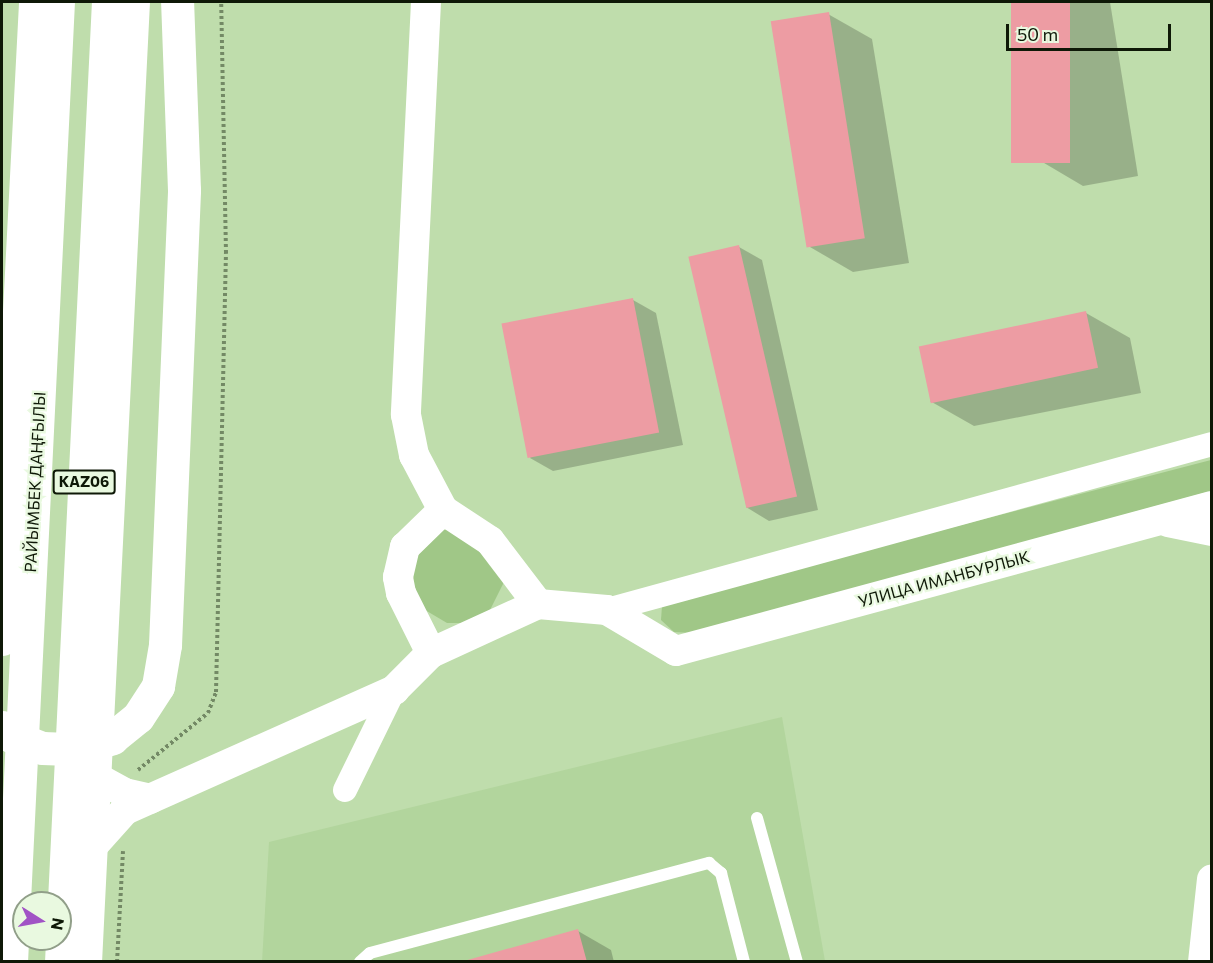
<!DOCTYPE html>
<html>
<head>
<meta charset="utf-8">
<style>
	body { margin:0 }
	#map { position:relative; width:1213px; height:963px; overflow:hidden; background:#bfddac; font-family:Commissioner,sans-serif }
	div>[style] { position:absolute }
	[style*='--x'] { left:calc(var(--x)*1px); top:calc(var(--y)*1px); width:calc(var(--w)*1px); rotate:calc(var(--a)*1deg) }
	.built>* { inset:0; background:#b2d59d }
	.green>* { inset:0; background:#a0c787 }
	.shadow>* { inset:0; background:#0003 }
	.building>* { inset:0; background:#ed9ca3; transform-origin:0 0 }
	.path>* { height:4px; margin-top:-2px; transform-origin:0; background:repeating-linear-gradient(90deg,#738965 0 3px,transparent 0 6px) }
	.service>* { height:12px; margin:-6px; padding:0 6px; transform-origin:6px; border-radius:6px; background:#fff }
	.minor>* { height:24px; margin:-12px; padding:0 12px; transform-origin:12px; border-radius:12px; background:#fff }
	.tertiary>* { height:30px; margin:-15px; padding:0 15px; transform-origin:15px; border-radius:15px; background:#fff }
	.secondary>* { height:33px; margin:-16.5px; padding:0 16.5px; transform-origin:16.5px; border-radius:16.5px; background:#fff }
	.trunk>* { height:33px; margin:-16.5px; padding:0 16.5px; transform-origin:16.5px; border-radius:16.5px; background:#fff }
	span { translate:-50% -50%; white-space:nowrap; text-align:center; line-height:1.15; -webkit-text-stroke:4.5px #e9f9e0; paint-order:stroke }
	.shield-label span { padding:2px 4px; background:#e9f9e0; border:2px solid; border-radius:4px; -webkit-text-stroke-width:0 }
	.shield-label { font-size:15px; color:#0e1807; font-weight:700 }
	.street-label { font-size:16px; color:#0e1807 }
	.frame { position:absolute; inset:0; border:3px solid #0e1807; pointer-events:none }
	.north { position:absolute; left:12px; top:891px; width:60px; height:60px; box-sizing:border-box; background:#e9f9e0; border:2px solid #919f89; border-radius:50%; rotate:101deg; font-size:16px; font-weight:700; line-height:24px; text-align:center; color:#0e1807 }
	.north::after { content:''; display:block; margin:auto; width:21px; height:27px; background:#a153c5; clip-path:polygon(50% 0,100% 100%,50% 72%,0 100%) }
	.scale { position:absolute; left:1006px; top:24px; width:165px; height:27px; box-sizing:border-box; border:3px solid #0e1807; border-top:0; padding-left:8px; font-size:18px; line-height:21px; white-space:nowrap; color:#0e1807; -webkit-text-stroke:4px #e9f9e0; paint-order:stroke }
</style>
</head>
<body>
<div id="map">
	<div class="built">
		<i style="clip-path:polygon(782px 717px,825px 961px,262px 962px,269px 842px)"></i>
	</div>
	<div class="green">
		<i style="clip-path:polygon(1211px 460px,1211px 491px,693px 633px,674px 632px,661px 620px,662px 606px,669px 601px)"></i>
		<i style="clip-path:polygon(459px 528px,474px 531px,504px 582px,490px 610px,463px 623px,447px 623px,420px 607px,412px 593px,411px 562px,443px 530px)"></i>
	</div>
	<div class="shadow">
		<i style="clip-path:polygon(1013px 2px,1110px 2px,1138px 176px,1083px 186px,1039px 160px)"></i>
		<i style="clip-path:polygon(828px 14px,872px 39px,909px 263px,853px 272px,810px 247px)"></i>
		<i style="clip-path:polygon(739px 247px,762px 260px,818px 510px,769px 521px,746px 507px)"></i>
		<i style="clip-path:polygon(633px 300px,656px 313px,683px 445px,553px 471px,530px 458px)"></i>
		<i style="clip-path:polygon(1086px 313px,1130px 338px,1141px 393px,974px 426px,930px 401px)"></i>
		<i style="clip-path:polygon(578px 931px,611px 950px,614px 962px,467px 962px)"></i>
	</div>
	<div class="building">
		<i style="left:1011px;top:2px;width:59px;height:161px"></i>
		<i style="left:829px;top:12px;width:229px;height:59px;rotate:81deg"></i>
		<i style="left:739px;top:245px;width:258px;height:52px;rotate:77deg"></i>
		<i style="left:633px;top:298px;width:137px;height:134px;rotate:79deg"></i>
		<i style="left:1086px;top:311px;width:58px;height:171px;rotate:78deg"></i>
		<i style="clip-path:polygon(578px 929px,587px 962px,464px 962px,464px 961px)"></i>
	</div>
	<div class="path">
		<i style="--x:138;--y:770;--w:90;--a:-39.2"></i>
		<i style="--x:208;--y:713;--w:22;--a:-69"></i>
		<i style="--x:216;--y:692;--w:439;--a:-88.7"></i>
		<i style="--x:226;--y:253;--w:251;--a:-91.1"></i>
		<i style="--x:117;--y:962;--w:111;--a:-86.9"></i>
	</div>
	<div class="service">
		<i style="--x:757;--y:818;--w:149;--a:74.5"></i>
		<i style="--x:360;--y:962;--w:13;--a:-42"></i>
		<i style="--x:370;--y:953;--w:351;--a:-14.9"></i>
		<i style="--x:709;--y:863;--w:16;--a:40"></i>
		<i style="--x:721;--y:873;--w:92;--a:75.5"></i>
	</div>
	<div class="minor">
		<i style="--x:607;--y:610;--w:627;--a:-15.34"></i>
		<i style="--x:345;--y:790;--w:111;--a:-63.9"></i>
	</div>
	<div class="tertiary">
		<i style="--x:426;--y:2;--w:413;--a:92.8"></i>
		<i style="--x:406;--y:415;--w:41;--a:78.7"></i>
		<i style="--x:414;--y:455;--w:62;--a:62.2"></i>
		<i style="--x:443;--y:510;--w:56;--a:33.4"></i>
		<i style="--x:490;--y:541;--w:79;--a:52.7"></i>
		<i style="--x:1168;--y:522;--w:45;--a:11.6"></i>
		<i style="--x:431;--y:653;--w:67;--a:-116.6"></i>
		<i style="--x:401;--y:593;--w:16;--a:-101"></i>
		<i style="--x:398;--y:577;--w:31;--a:-77"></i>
		<i style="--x:405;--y:547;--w:53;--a:-44.2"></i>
		<i style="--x:94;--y:776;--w:35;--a:29"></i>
		<i style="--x:125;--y:793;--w:26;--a:13"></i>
		<i style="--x:91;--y:848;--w:51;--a:-48.2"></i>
		<i style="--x:125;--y:810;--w:295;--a:-24"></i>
		<i style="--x:394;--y:690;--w:52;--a:-45"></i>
		<i style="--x:431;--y:653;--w:118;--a:-24.6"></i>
		<i style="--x:538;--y:604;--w:69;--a:5"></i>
		<i style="--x:607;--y:610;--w:80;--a:30.7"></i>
		<i style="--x:676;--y:651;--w:555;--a:-15.14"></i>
		<i style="--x:1203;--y:962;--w:83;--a:-83.8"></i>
	</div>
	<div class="secondary">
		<i style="--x:2;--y:639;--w:638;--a:-87.03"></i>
		<i style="--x:2;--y:727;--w:13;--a:45"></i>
		<i style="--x:11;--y:736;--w:33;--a:21"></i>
		<i style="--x:42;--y:748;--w:35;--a:2"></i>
		<i style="--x:77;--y:749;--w:37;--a:-17"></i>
		<i style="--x:112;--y:738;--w:33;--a:-39"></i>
		<i style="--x:138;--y:717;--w:37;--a:-57"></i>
		<i style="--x:158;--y:686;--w:42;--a:-80.3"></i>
		<i style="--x:165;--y:645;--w:455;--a:-87.6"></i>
		<i style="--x:184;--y:190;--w:188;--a:-92.1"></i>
		<i style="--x:85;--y:962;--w:961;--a:-87.14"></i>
	</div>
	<div class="trunk">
		<i style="--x:11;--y:962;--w:961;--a:-87.2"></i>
		<i style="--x:61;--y:962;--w:961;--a:-87.2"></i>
	</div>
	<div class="shield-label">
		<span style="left:84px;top:482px">KАZ06</span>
	</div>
	<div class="street-label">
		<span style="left:35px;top:482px;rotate:-87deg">РАЙЫМБЕК ДАҢҒЫЛЫ</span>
		<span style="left:944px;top:579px;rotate:-15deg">УЛИЦА ИМАНБУРЛЫК</span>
	</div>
	<div class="frame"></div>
	<div class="north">N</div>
	<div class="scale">50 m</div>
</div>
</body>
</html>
